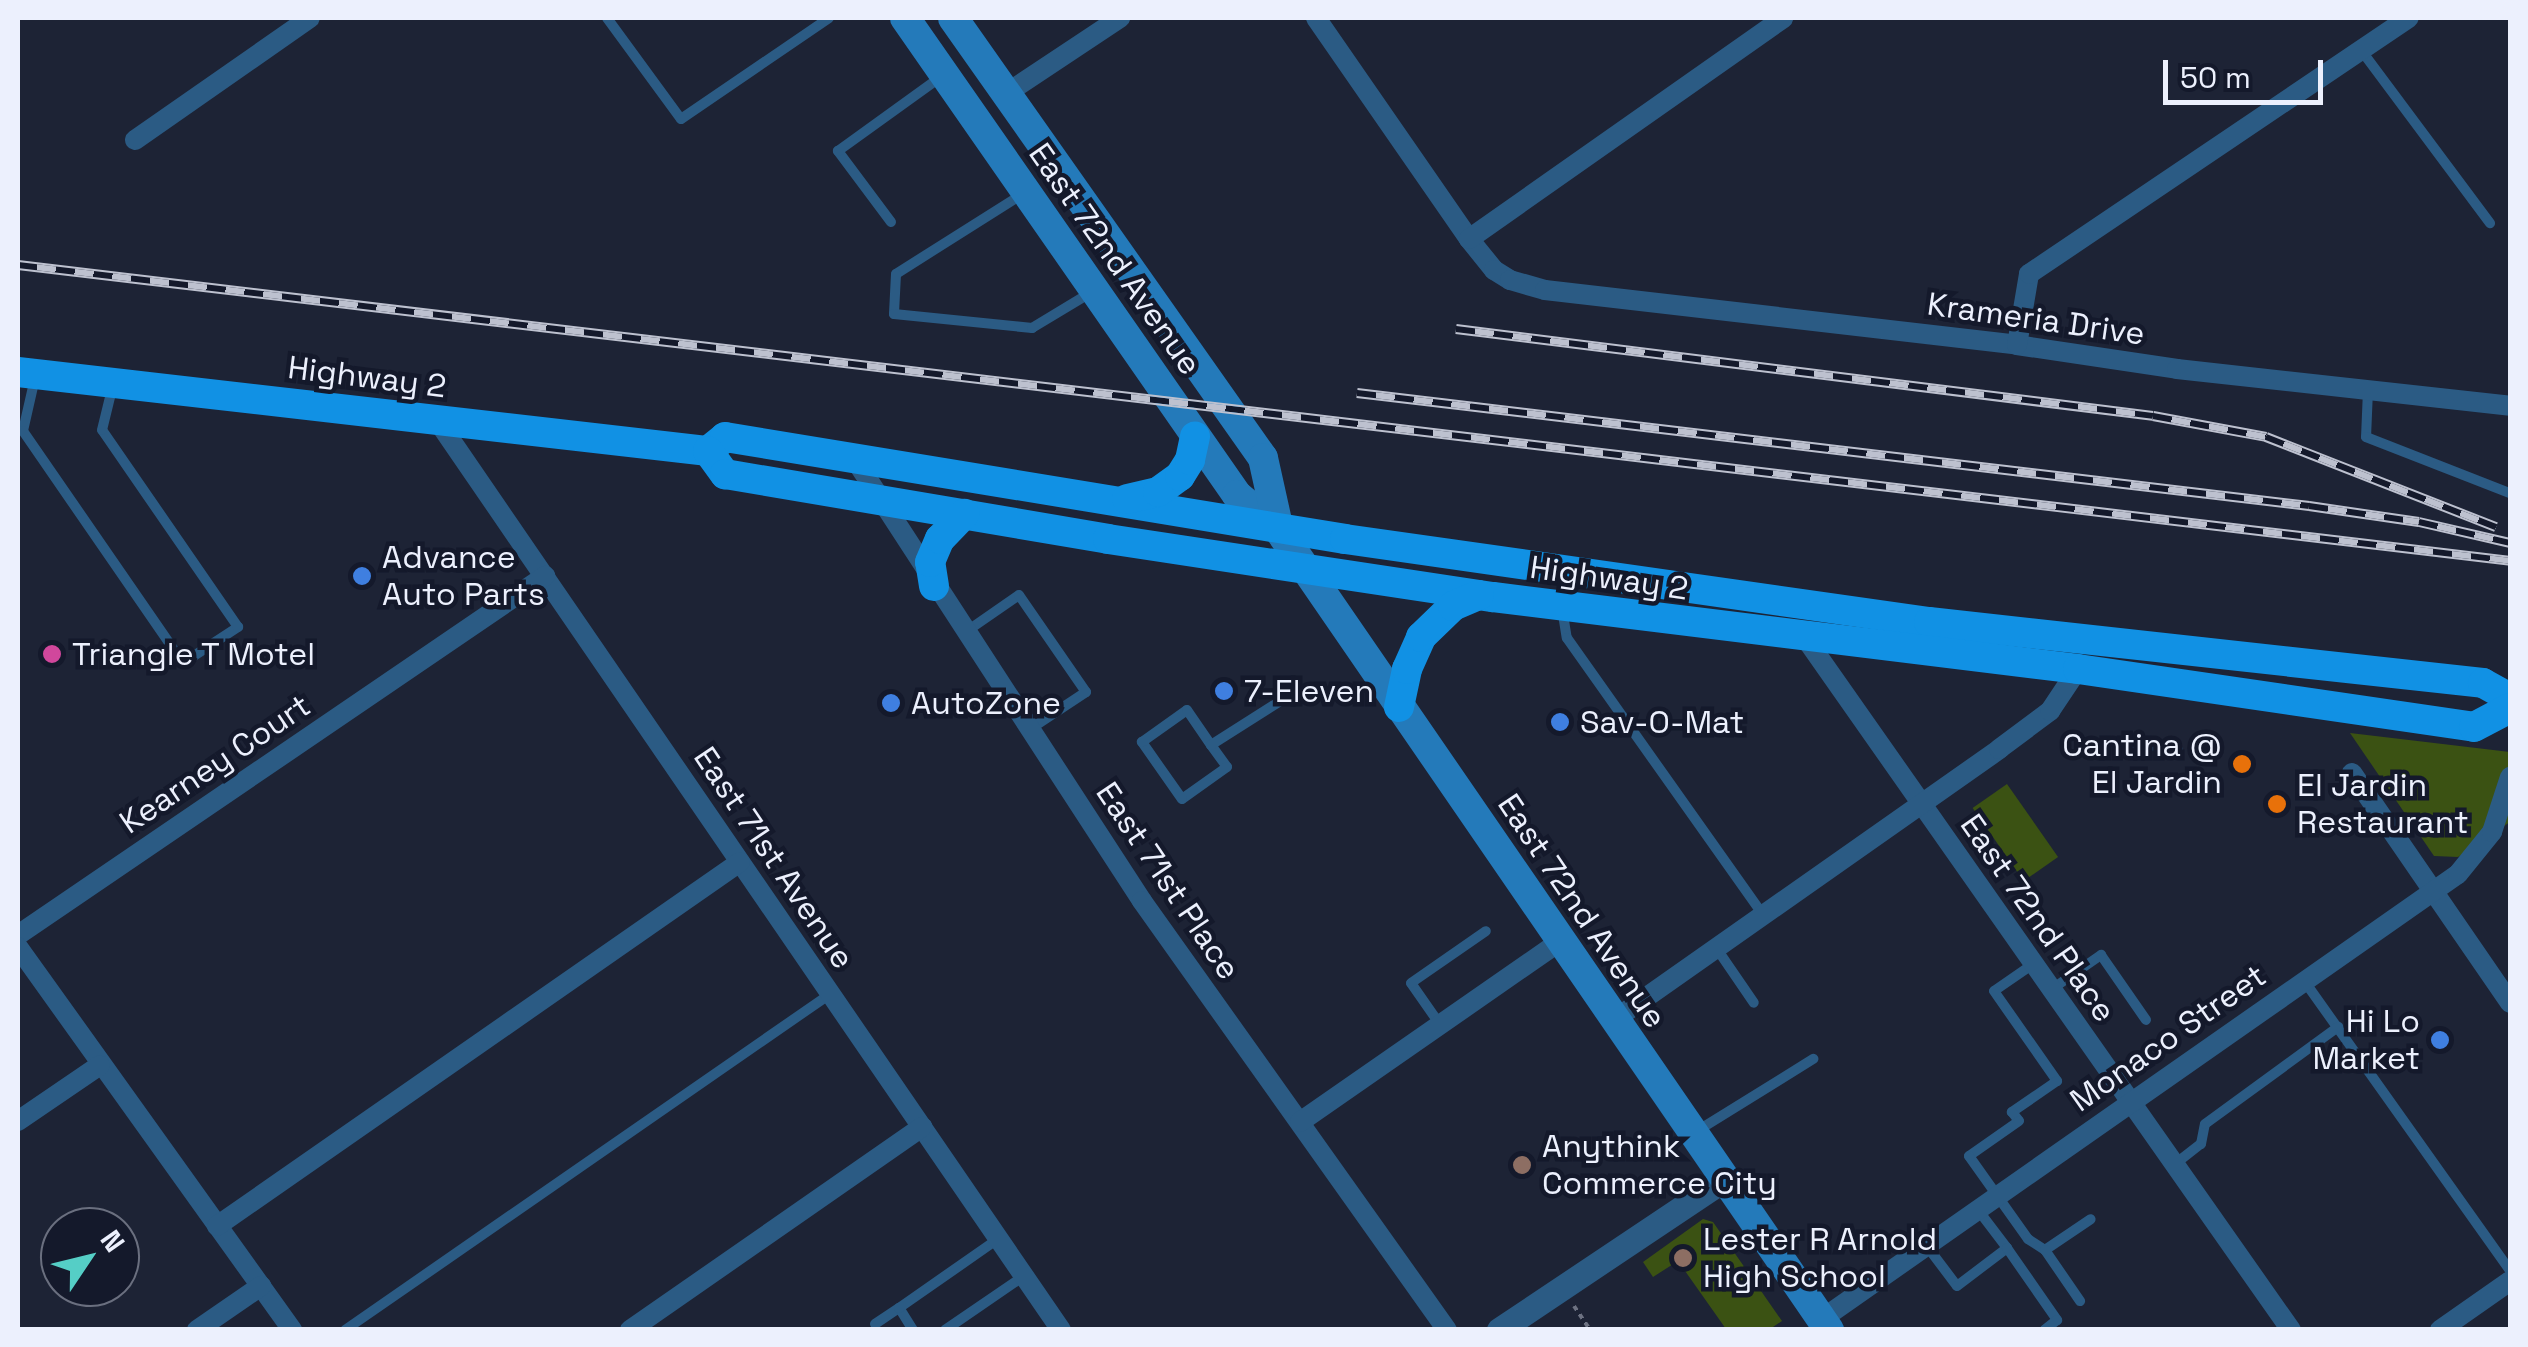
<!DOCTYPE html>
<html>
<head>
<meta charset="utf-8">
<style>
	body { margin:0 }
	#map { position:relative; width:2528px; height:1347px; overflow:hidden; background:#1d2335; font-family:"Space Grotesk",sans-serif }
	div>[style] { position:absolute }
	[style*='--x'] { left:calc(var(--x)*1px); top:calc(var(--y)*1px); width:calc(var(--w)*1px); rotate:calc(var(--a)*1deg) }
	.green>* { inset:0; background:#3b5213; transform-origin:0 0 }
	.path>* { height:4px; margin-top:-2px; transform-origin:0; background:repeating-linear-gradient(90deg,#6d7282 0 5px,transparent 0 10px) }
	.service>* { height:10px; margin:-5px; padding:0 5px; transform-origin:5px; border-radius:5px; background:#2b5b84 }
	.minor>* { height:20px; margin:-10px; padding:0 10px; transform-origin:10px; border-radius:10px; background:#2b5b84 }
	.tertiary>* { height:25px; margin:-12.5px; padding:0 12.5px; transform-origin:12.5px; border-radius:12.5px; background:#2b5b84 }
	.secondary>* { height:30px; margin:-15px; padding:0 15px; transform-origin:15px; border-radius:15px; background:#247aba }
	.primary>* { height:30px; margin:-15px; padding:0 15px; transform-origin:15px; border-radius:15px; background:#1191e4 }
	.rail>* { height:10px; margin-top:-5px; transform-origin:0; background:repeating-linear-gradient(90deg,#14192b 0 19px,#bdc1cf 0 38px); box-sizing:border-box; border-block:2px solid #bdc1cf }
	.dots>* { width:28px; height:28px; translate:-50% -50%; box-sizing:border-box; border:5px solid #14192b; border-radius:50% }
	span { translate:-50% -50%; white-space:nowrap; text-align:center; line-height:1.15; -webkit-text-stroke:9px #14192b; paint-order:stroke }
	.street-label { font-size:32px; color:#ecf0fd }
	.poi-label { font-size:32px; color:#ecf0fd }
	.left { translate:0 -50%; text-align:left }
	.right { translate:-100% -50%; text-align:right }
	.frame { position:absolute; inset:0; border:20px solid #ecf0fd; pointer-events:none }
	.north { position:absolute; left:40px; top:1207px; width:100px; height:100px; box-sizing:border-box; background:#14192b; border:2px solid #6a6f7f; border-radius:50%; rotate:55deg; font-size:28px; font-weight:700; line-height:40px; text-align:center; color:#ecf0fd }
	.north::after { content:''; display:block; margin:auto; width:35px; height:45px; background:#55cec6; clip-path:polygon(50% 0,100% 100%,50% 72%,0 100%) }
	.scale { position:absolute; left:2163px; top:60px; width:160px; height:45px; box-sizing:border-box; border:5px solid #ecf0fd; border-top:0; padding-left:12px; font-size:30px; line-height:35px; white-space:nowrap; color:#ecf0fd; -webkit-text-stroke:8px #14192b; paint-order:stroke }
</style>
</head>
<body>
<div id="map">
	<div class="green">
		<i style="clip-path:polygon(2350px 733px,2510px 752px,2510px 822px,2458px 857px,2434px 856px)"></i>
		<i style="left:2007px;top:784px;width:89px;height:42px;rotate:55deg"></i>
		<i style="clip-path:polygon(1703px 1219px,1713px 1222px,1782px 1321px,1770px 1329px,1726px 1329px,1678px 1261px,1653px 1277px,1643px 1262px)"></i>
	</div>
	<div class="path">
		<i style="--x:1574;--y:1306;--w:29;--a:56"></i>
	</div>
	<div class="service">
		<i style="--x:607;--y:18;--w:125;--a:53.8"></i>
		<i style="--x:681;--y:119;--w:179;--a:-34.3"></i>
		<i style="--x:2361;--y:50;--w:216;--a:53.3"></i>
		<i style="--x:1024;--y:193;--w:151;--a:147.7"></i>
		<i style="--x:896;--y:274;--w:40;--a:92.9"></i>
		<i style="--x:894;--y:314;--w:139;--a:5.8"></i>
		<i style="--x:1032;--y:328;--w:68;--a:-31.1"></i>
		<i style="--x:891;--y:222;--w:89;--a:-126.7"></i>
		<i style="--x:838;--y:151;--w:128;--a:-35.8"></i>
		<i style="--x:35;--y:378;--w:54;--a:102.8"></i>
		<i style="--x:23;--y:431;--w:282;--a:55.4"></i>
		<i style="--x:183;--y:663;--w:66;--a:-33.2"></i>
		<i style="--x:238;--y:627;--w:239;--a:-124.6"></i>
		<i style="--x:102;--y:430;--w:42;--a:-76.3"></i>
		<i style="--x:2368;--y:390;--w:47;--a:92.4"></i>
		<i style="--x:2366;--y:437;--w:155;--a:21.3"></i>
		<i style="--x:1562;--y:608;--w:30;--a:81"></i>
		<i style="--x:1567;--y:638;--w:339;--a:54.7"></i>
		<i style="--x:967;--y:631;--w:63;--a:-34.7"></i>
		<i style="--x:1019;--y:595;--w:118;--a:55.4"></i>
		<i style="--x:1086;--y:692;--w:67;--a:146.5"></i>
		<i style="--x:2122;--y:741;--w:56;--a:8.3"></i>
		<i style="--x:1211;--y:745;--w:27;--a:54"></i>
		<i style="--x:1227;--y:767;--w:55;--a:144.6"></i>
		<i style="--x:1182;--y:799;--w:70;--a:-125.1"></i>
		<i style="--x:1142;--y:742;--w:55;--a:-35.4"></i>
		<i style="--x:1187;--y:710;--w:42;--a:55.6"></i>
		<i style="--x:1211;--y:745;--w:97;--a:-32.4"></i>
		<i style="--x:1717;--y:949;--w:65;--a:55.6"></i>
		<i style="--x:2033;--y:964;--w:47;--a:145.3"></i>
		<i style="--x:1994;--y:991;--w:110;--a:55"></i>
		<i style="--x:2057;--y:1081;--w:55;--a:145.4"></i>
		<i style="--x:2012;--y:1112;--w:11;--a:52"></i>
		<i style="--x:2019;--y:1121;--w:61;--a:145"></i>
		<i style="--x:1969;--y:1156;--w:102;--a:54.6"></i>
		<i style="--x:2028;--y:1239;--w:20;--a:33"></i>
		<i style="--x:2045;--y:1250;--w:55;--a:-34"></i>
		<i style="--x:2305;--y:982;--w:354;--a:54.6"></i>
		<i style="--x:2052;--y:989;--w:60;--a:-34.8"></i>
		<i style="--x:2101;--y:955;--w:79;--a:55.3"></i>
		<i style="--x:1441;--y:1026;--w:52;--a:-124.9"></i>
		<i style="--x:1411;--y:983;--w:91;--a:-34.7"></i>
		<i style="--x:1697;--y:1131;--w:137;--a:-31.8"></i>
		<i style="--x:2175;--y:1164;--w:33;--a:-38"></i>
		<i style="--x:2201;--y:1144;--w:20;--a:-79"></i>
		<i style="--x:2205;--y:1124;--w:165;--a:-36.1"></i>
		<i style="--x:1926;--y:1245;--w:51;--a:52.9"></i>
		<i style="--x:1957;--y:1286;--w:63;--a:-37.2"></i>
		<i style="--x:2007;--y:1248;--w:48;--a:-127.3"></i>
		<i style="--x:2007;--y:1248;--w:88;--a:55.2"></i>
		<i style="--x:2057;--y:1320;--w:16;--a:142"></i>
		<i style="--x:2045;--y:1250;--w:62;--a:55.5"></i>
		<i style="--x:875;--y:1324;--w:29;--a:-34"></i>
		<i style="--x:345;--y:1330;--w:590;--a:-34.71"></i>
		<i style="--x:913;--y:1330;--w:26;--a:-122"></i>
		<i style="--x:899;--y:1308;--w:121;--a:-34.9"></i>
		<i style="--x:945;--y:1330;--w:96;--a:-34.4"></i>
	</div>
	<div class="minor">
		<i style="--x:1316;--y:18;--w:269;--a:55.3"></i>
		<i style="--x:1469;--y:239;--w:40;--a:51"></i>
		<i style="--x:1494;--y:270;--w:19;--a:32"></i>
		<i style="--x:1510;--y:280;--w:36;--a:16"></i>
		<i style="--x:1545;--y:290;--w:475;--a:6.6"></i>
		<i style="--x:2017;--y:345;--w:162;--a:8.5"></i>
		<i style="--x:2177;--y:369;--w:335;--a:6.3"></i>
		<i style="--x:1007;--y:93;--w:136;--a:-33.6"></i>
		<i style="--x:135;--y:140;--w:213;--a:-34.9"></i>
		<i style="--x:1469;--y:239;--w:384;--a:-35.1"></i>
		<i style="--x:2017;--y:345;--w:72;--a:-80.4"></i>
		<i style="--x:2029;--y:274;--w:458;--a:-34"></i>
		<i style="--x:437;--y:420;--w:1103;--a:55.56"></i>
		<i style="--x:854;--y:458;--w:528;--a:56.97"></i>
		<i style="--x:1142;--y:901;--w:526;--a:54.59"></i>
		<i style="--x:1806;--y:639;--w:844;--a:54.94"></i>
		<i style="--x:2352;--y:773;--w:279;--a:55.5"></i>
		<i style="--x:18;--y:935;--w:638;--a:-34.26"></i>
		<i style="--x:18;--y:947;--w:471;--a:54.4"></i>
		<i style="--x:1614;--y:1020;--w:471;--a:-35.1"></i>
		<i style="--x:1999;--y:749;--w:64;--a:-36.7"></i>
		<i style="--x:2050;--y:711;--w:50;--a:-56.3"></i>
		<i style="--x:18;--y:1121;--w:99;--a:-34.3"></i>
		<i style="--x:1300;--y:1122;--w:315;--a:-34.8"></i>
		<i style="--x:217;--y:1226;--w:637;--a:-34.84"></i>
		<i style="--x:1822;--y:1319;--w:776;--a:-34.98"></i>
		<i style="--x:2458;--y:874;--w:54;--a:-51"></i>
		<i style="--x:2492;--y:832;--w:58;--a:-71.9"></i>
		<i style="--x:197;--y:1330;--w:78;--a:-34.5"></i>
		<i style="--x:630;--y:1330;--w:356;--a:-34.8"></i>
		<i style="--x:2440;--y:1330;--w:85;--a:-35"></i>
	</div>
	<div class="tertiary">
		<i style="--x:1499;--y:1330;--w:270;--a:-33.8"></i>
	</div>
	<div class="secondary">
		<i style="--x:905;--y:18;--w:581;--a:55.16"></i>
		<i style="--x:1237;--y:495;--w:55;--a:39.8"></i>
		<i style="--x:1279;--y:530;--w:971;--a:55.49"></i>
		<i style="--x:953;--y:18;--w:538;--a:54.83"></i>
		<i style="--x:1263;--y:458;--w:74;--a:77.5"></i>
	</div>
	<div class="primary">
		<i style="--x:18;--y:372;--w:695;--a:6.53"></i>
		<i style="--x:708;--y:451;--w:22;--a:-39"></i>
		<i style="--x:725;--y:437;--w:628;--a:9.34"></i>
		<i style="--x:1345;--y:539;--w:590;--a:8.09"></i>
		<i style="--x:1929;--y:622;--w:557;--a:6.28"></i>
		<i style="--x:2483;--y:683;--w:31;--a:29"></i>
		<i style="--x:708;--y:451;--w:29;--a:54"></i>
		<i style="--x:725;--y:474;--w:388;--a:9.6"></i>
		<i style="--x:1108;--y:539;--w:389;--a:8.6"></i>
		<i style="--x:1493;--y:597;--w:589;--a:7.02"></i>
		<i style="--x:2078;--y:669;--w:400;--a:8.3"></i>
		<i style="--x:2474;--y:727;--w:41;--a:-27.8"></i>
		<i style="--x:1127;--y:499;--w:32;--a:-13"></i>
		<i style="--x:1158;--y:492;--w:27;--a:-36"></i>
		<i style="--x:1180;--y:476;--w:19;--a:-58"></i>
		<i style="--x:1190;--y:460;--w:24;--a:-78"></i>
		<i style="--x:934;--y:586;--w:24;--a:-99"></i>
		<i style="--x:930;--y:562;--w:25;--a:-67"></i>
		<i style="--x:940;--y:539;--w:35;--a:-46"></i>
		<i style="--x:1399;--y:707;--w:39;--a:-78"></i>
		<i style="--x:1407;--y:669;--w:35;--a:-66"></i>
		<i style="--x:1421;--y:637;--w:45;--a:-44.1"></i>
		<i style="--x:1453;--y:606;--w:28;--a:-23"></i>
	</div>
	<div class="rail">
		<i style="--x:18;--y:265;--w:2510;--a:6.77"></i>
		<i style="--x:1456;--y:329;--w:702;--a:7.11"></i>
		<i style="--x:2153;--y:416;--w:115;--a:10.5"></i>
		<i style="--x:2266;--y:437;--w:247;--a:21.4"></i>
		<i style="--x:1357;--y:393;--w:959;--a:6.77"></i>
		<i style="--x:2309;--y:506;--w:111;--a:8.3"></i>
		<i style="--x:2419;--y:522;--w:93;--a:13"></i>
	</div>
	<div class="dots">
		<i style="left:362px;top:576px;background:#3f7fe0"></i>
		<i style="left:52px;top:654px;background:#d1479c"></i>
		<i style="left:1224px;top:691px;background:#3f7fe0"></i>
		<i style="left:891px;top:703px;background:#3f7fe0"></i>
		<i style="left:1560px;top:722px;background:#3f7fe0"></i>
		<i style="left:2242px;top:764px;background:#e8710a"></i>
		<i style="left:2277px;top:804px;background:#e8710a"></i>
		<i style="left:2440px;top:1040px;background:#3f7fe0"></i>
		<i style="left:1522px;top:1165px;background:#8d6e63"></i>
		<i style="left:1683px;top:1258px;background:#8d6e63"></i>
	</div>
	<div class="street-label">
		<span style="left:1115px;top:259px;rotate:55deg">East 72nd Avenue</span>
		<span style="left:2036px;top:319px;rotate:8deg">Krameria Drive</span>
		<span style="left:367px;top:377px;rotate:7deg">Highway 2</span>
		<span style="left:1609px;top:578px;rotate:8deg">Highway 2</span>
		<span style="left:215px;top:764px;rotate:-34deg">Kearney Court</span>
		<span style="left:774px;top:858px;rotate:56deg">East 71st Avenue</span>
		<span style="left:1168px;top:881px;rotate:56deg">East 71st Place</span>
		<span style="left:1582px;top:911px;rotate:56deg">East 72nd Avenue</span>
		<span style="left:2038px;top:918px;rotate:55deg">East 72nd Place</span>
		<span style="left:2168px;top:1038px;rotate:-35deg">Monaco Street</span>
	</div>
	<div class="poi-label">
		<span class="left" style="left:382px;top:576px">Advance<br>Auto Parts</span>
		<span class="left" style="left:72px;top:654px">Triangle T Motel</span>
		<span class="left" style="left:1244px;top:691px">7-Eleven</span>
		<span class="left" style="left:911px;top:703px">AutoZone</span>
		<span class="left" style="left:1580px;top:722px">Sav-O-Mat</span>
		<span class="right" style="left:2222px;top:764px">Cantina @<br>El Jardin</span>
		<span class="left" style="left:2297px;top:804px">El Jardin<br>Restaurant</span>
		<span class="right" style="left:2420px;top:1040px">Hi Lo<br>Market</span>
		<span class="left" style="left:1542px;top:1165px">Anythink<br>Commerce City</span>
		<span class="left" style="left:1703px;top:1258px">Lester R Arnold<br>High School</span>
	</div>
	<div class="frame"></div>
	<div class="north">N</div>
	<div class="scale">50 m</div>
</div>
</body>
</html>
